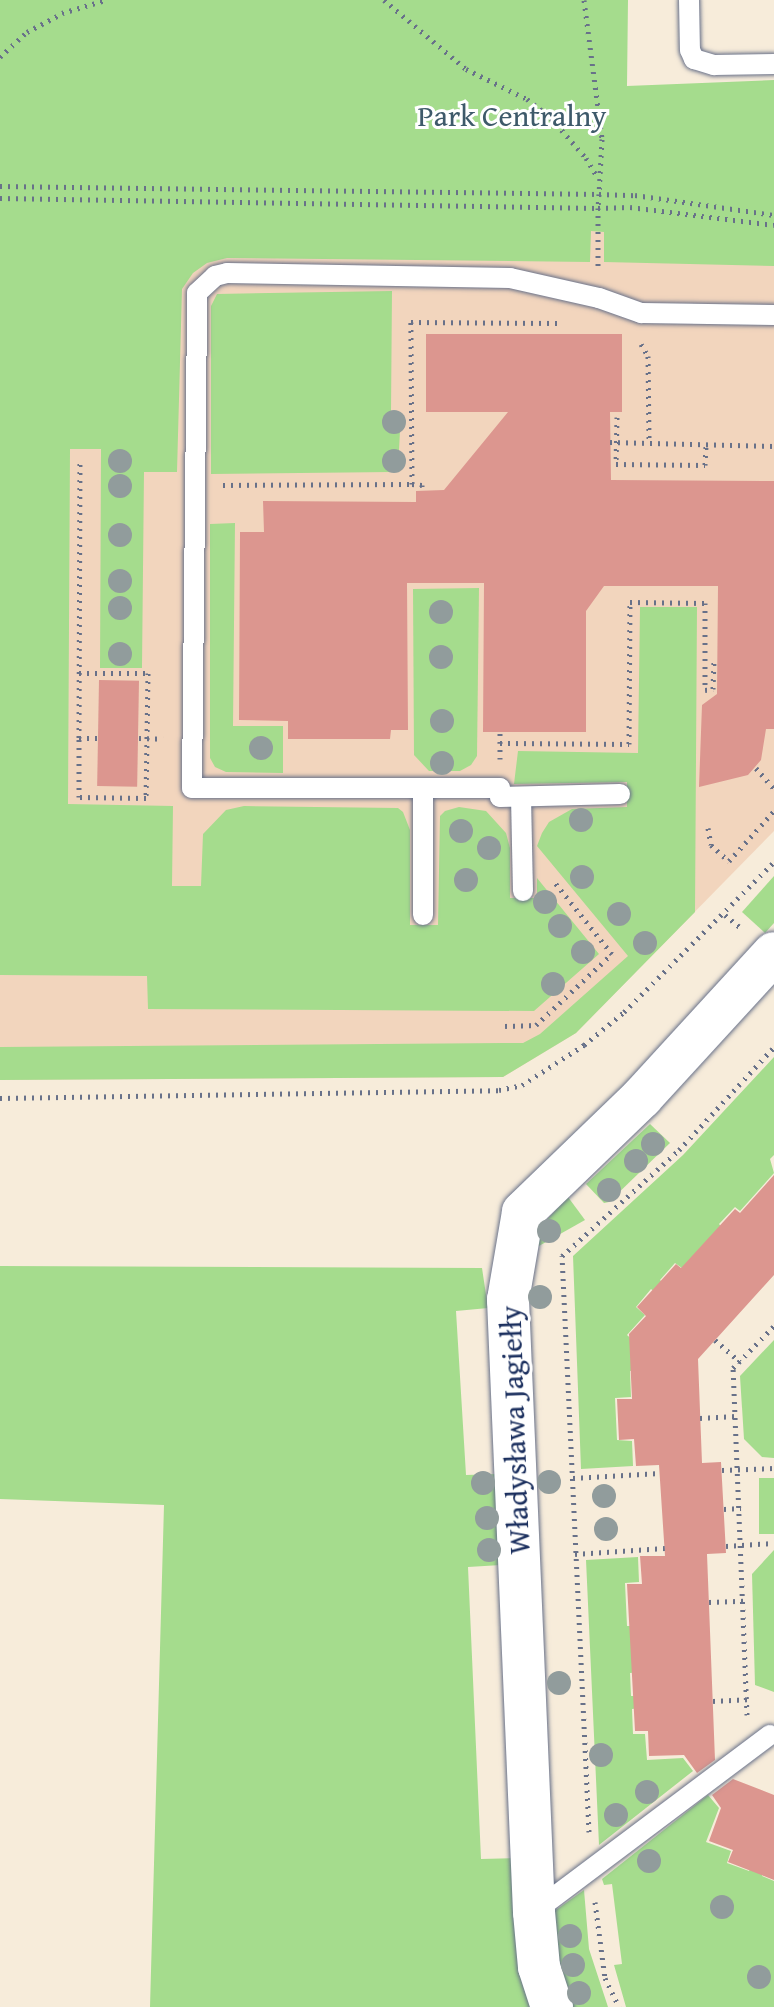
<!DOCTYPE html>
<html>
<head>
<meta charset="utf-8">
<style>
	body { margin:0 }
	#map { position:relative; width:774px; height:2007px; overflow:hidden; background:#f7ecda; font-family:"Gentium Book Plus",serif }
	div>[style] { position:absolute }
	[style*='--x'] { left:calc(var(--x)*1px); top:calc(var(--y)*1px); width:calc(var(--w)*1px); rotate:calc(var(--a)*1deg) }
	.built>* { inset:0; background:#f2d5bd }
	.green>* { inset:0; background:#a5dc8d; transform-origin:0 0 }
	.building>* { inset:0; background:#dc968f; transform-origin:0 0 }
	.path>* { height:5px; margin-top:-2.5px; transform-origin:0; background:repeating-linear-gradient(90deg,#687189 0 2px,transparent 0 8px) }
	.roads { filter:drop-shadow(0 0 2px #687189) drop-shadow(0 0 2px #687189) }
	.lane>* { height:20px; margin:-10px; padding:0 10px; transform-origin:10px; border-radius:10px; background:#fff }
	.street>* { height:42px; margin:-21px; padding:0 21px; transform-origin:21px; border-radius:21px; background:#fff }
	.trees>* { width:24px; height:24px; margin:-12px; border-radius:50%; background:#919c9c }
	span { translate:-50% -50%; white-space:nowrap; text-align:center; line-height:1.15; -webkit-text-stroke:6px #fff; paint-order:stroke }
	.park-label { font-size:30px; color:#3e5a6a }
	.street-label { font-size:30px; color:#1b2f5e }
</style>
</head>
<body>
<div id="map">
	<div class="built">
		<i style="clip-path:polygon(0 224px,774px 233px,774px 831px,576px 1033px,503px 1077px,0 1080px)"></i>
	</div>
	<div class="green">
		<i style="clip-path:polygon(0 0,628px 0,627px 86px,774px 80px,774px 266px,604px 262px,604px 232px,591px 231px,590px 262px,227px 258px,207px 263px,193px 273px,182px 289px,177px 472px,144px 472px,142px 668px,100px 668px,101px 449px,70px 449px,68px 804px,173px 806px,172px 886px,201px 886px,203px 834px,226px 810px,244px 806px,398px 808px,403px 812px,410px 830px,410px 925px,438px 925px,440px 816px,445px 811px,459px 807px,486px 811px,506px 833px,510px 848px,510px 898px,537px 898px,537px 878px,599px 954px,534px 1011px,148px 1009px,147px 976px,0 975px)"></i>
		<i style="clip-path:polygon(392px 291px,391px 412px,401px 413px,398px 468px,392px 472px,211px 474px,211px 306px,217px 294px)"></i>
		<i style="clip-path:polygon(235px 523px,233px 726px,283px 726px,283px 773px,226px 772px,215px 767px,210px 758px,210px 524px)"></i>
		<i style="clip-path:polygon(479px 588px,477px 756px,471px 765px,460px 771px,429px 771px,414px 755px,413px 589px)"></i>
		<i style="clip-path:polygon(640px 607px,697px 607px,695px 912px,576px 1033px,503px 1077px,0 1080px,0 1047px,504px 1043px,523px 1043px,540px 1034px,628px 956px,537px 846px,542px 833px,549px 822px,572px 809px,627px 807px,627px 782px,514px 784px,518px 751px,638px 753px)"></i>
		<i style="clip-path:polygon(774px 876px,774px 923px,765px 933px,742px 912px)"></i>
		<i style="clip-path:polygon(774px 1057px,774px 1155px,770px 1159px,774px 1173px,740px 1211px,735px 1207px,719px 1224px,723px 1229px,686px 1271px,675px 1263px,660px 1280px,666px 1286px,658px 1295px,651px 1289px,636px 1307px,645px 1315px,627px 1335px,653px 1358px,653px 1369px,630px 1371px,631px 1397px,615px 1398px,617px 1440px,632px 1441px,633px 1466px,581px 1469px,573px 1256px,683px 1155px)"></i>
		<i style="clip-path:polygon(650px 1124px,670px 1143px,609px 1202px,604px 1203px,586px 1184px)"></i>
		<i style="clip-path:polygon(568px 1197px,585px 1220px,530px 1251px,541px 1226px)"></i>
		<i style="clip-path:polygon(0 1266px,482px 1268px,488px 1308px,456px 1311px,466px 1475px,497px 1474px,501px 1565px,468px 1567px,481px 1859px,515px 1858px,533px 2007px,150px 2007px,164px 1505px,0 1499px)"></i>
		<i style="clip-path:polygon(774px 1340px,774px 1458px,762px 1457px,744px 1439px,740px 1376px)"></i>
		<i style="left:759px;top:1478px;width:15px;height:56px"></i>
		<i style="clip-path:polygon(774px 1550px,774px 1692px,755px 1685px,752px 1574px)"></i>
		<i style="clip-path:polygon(638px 1557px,639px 1582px,625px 1583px,627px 1626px,641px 1626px,643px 1672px,630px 1673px,631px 1696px,641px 1696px,642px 1708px,632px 1709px,633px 1734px,645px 1734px,647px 1760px,683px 1758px,693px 1771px,599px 1845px,586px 1560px)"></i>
		<i style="clip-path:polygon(708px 1795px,719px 1808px,706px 1842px,731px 1851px,727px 1863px,749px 1871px,753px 1863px,764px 1868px,762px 1876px,774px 1881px,774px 2007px,626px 2007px,614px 1965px,622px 1964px,612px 1884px,604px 1885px,602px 1879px)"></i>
		<i style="clip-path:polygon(584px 1890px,589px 1949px,608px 2007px,572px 2007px,559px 1970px,553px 1912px)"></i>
	</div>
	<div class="building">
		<i style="clip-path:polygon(426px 334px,622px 334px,622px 412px,610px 412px,611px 480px,774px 481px,774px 729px,766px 729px,761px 760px,748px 775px,699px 787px,702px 705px,717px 694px,718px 586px,604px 586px,586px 611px,586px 732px,483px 732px,484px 583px,407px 583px,408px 730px,391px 730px,390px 739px,288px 739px,288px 721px,239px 720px,240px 532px,264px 532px,263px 501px,416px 502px,416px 491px,444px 490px,508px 412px,426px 412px)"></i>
		<i style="left:99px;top:680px;width:40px;height:106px;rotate:1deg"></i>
		<i style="clip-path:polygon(774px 1175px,774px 1275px,698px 1359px,702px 1463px,721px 1462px,726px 1553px,707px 1554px,715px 1760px,697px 1773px,684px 1755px,649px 1756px,648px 1731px,635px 1731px,627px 1584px,642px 1584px,640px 1556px,665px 1556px,659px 1465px,636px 1466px,634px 1439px,619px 1440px,617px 1399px,632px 1399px,629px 1334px,646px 1316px,637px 1307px,676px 1264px,681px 1268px,735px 1209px,740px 1213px)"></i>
		<i style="clip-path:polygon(733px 1779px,774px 1795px,774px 1880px,728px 1862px,733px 1850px,709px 1841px,721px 1808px,712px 1795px)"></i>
	</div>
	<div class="path">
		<i style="--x:384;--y:0;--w:107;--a:40.1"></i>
		<i style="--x:466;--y:69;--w:68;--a:26.2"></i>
		<i style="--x:527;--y:99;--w:31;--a:38"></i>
		<i style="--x:551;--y:118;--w:53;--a:48.8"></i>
		<i style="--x:586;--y:158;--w:23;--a:59"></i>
		<i style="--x:584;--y:0;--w:140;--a:82.6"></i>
		<i style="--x:602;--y:139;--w:55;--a:93.1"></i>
		<i style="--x:599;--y:194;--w:36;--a:2"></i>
		<i style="--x:635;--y:195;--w:140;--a:8.2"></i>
		<i style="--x:0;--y:57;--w:37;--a:-43"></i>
		<i style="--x:27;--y:32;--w:40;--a:-28"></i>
		<i style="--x:62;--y:13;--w:46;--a:-16.5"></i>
		<i style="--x:0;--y:186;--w:599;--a:0.77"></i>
		<i style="--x:599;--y:194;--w:14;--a:94"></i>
		<i style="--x:598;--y:208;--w:32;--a:-2"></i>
		<i style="--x:630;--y:207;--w:145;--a:7.1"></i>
		<i style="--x:0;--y:198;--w:598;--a:0.96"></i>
		<i style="--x:598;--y:208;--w:60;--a:90"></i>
		<i style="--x:641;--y:344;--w:14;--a:60"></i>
		<i style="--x:648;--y:356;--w:87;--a:89.3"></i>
		<i style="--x:617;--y:417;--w:47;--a:91.2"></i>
		<i style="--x:616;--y:464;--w:89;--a:0.6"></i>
		<i style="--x:705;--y:465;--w:21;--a:-87"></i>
		<i style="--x:610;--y:442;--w:164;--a:1.4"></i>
		<i style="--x:412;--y:484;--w:10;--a:6"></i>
		<i style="--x:422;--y:485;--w:6;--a:90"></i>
		<i style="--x:223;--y:485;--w:189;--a:-0.3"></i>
		<i style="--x:412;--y:484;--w:162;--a:-90.4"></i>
		<i style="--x:411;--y:322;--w:147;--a:0.4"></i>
		<i style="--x:79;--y:673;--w:69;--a:0"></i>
		<i style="--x:148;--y:673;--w:125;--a:90.9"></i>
		<i style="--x:146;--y:798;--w:67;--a:-179.1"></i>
		<i style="--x:79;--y:797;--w:59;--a:-90"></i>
		<i style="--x:79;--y:738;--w:278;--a:-89.8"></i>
		<i style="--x:79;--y:738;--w:20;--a:0"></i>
		<i style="--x:139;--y:738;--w:24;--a:2"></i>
		<i style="--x:500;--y:743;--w:11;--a:-90"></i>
		<i style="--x:500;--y:759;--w:16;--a:-90"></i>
		<i style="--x:500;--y:743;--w:129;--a:0.4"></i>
		<i style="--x:629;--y:744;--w:142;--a:-89.6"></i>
		<i style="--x:630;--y:602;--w:75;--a:0.8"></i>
		<i style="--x:705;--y:603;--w:87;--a:90"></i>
		<i style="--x:705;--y:690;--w:8;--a:-7"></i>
		<i style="--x:713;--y:689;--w:30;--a:-88"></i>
		<i style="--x:756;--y:768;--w:28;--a:49"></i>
		<i style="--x:708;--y:828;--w:17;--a:80"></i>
		<i style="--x:711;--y:845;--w:24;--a:42"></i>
		<i style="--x:729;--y:861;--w:67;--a:-48"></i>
		<i style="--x:725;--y:915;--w:19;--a:39"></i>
		<i style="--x:505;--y:1026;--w:31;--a:-2"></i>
		<i style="--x:536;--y:1025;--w:104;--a:-43.1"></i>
		<i style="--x:612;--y:954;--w:95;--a:-128.6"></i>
		<i style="--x:0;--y:1098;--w:499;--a:-0.9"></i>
		<i style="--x:499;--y:1090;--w:24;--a:-12"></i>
		<i style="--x:522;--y:1085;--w:74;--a:-32.8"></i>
		<i style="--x:584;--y:1045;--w:52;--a:-39.5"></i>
		<i style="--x:624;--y:1012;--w:212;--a:-45"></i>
		<i style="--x:715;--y:1340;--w:33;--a:41"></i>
		<i style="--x:700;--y:1418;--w:36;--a:-3"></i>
		<i style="--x:722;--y:1470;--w:52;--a:-2.2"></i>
		<i style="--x:573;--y:1478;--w:87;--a:-3.3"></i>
		<i style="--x:724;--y:1509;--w:17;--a:-3"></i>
		<i style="--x:726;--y:1546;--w:48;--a:-3.6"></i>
		<i style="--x:575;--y:1554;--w:90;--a:-3.8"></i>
		<i style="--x:709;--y:1602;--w:35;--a:-2"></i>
		<i style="--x:713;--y:1701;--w:34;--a:-3"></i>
		<i style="--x:747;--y:1715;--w:347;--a:-92.3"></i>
		<i style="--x:733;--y:1368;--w:59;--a:-45.7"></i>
		<i style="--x:589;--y:1832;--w:577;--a:-92.68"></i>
		<i style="--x:562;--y:1256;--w:158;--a:-42.2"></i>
		<i style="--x:679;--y:1150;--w:140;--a:-47.3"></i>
		<i style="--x:595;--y:1902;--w:77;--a:82.5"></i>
		<i style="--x:605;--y:1978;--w:32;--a:64"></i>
	</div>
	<div class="roads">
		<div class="lane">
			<i style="--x:689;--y:0;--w:50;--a:88.9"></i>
			<i style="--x:690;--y:50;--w:10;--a:66"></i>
			<i style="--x:694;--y:59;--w:21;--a:17"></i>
			<i style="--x:714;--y:65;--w:60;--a:-1"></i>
			<i style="--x:423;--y:788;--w:127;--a:90"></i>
			<i style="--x:620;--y:794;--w:120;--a:178.6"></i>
			<i style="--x:500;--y:797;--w:9;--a:-90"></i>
			<i style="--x:500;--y:788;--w:308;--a:180"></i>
			<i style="--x:192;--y:788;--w:495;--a:-89.4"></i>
			<i style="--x:197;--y:293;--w:25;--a:-43"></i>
			<i style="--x:215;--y:276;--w:12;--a:-14"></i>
			<i style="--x:227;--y:273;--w:283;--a:1"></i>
			<i style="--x:510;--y:278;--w:91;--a:12.7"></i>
			<i style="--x:599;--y:298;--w:45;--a:19.7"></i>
			<i style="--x:641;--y:313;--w:133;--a:0.9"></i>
			<i style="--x:521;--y:797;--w:94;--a:88.8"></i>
			<i style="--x:534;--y:1912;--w:295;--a:-36.9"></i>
		</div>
		<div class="street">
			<i style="--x:552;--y:2007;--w:42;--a:-108"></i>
			<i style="--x:539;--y:1967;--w:55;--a:-95.2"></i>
			<i style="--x:534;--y:1912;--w:613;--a:-92.43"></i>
			<i style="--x:508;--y:1300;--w:89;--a:-80.3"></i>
			<i style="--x:523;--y:1212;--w:165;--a:-44"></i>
			<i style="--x:642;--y:1097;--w:195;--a:-47.5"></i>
		</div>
	</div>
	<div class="trees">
		<i style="left:394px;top:422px"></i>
		<i style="left:120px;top:461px"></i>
		<i style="left:394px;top:461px"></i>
		<i style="left:120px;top:486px"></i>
		<i style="left:120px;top:535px"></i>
		<i style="left:120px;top:581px"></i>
		<i style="left:120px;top:608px"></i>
		<i style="left:441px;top:612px"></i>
		<i style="left:120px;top:654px"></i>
		<i style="left:441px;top:657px"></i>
		<i style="left:442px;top:721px"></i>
		<i style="left:261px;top:748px"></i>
		<i style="left:442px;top:763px"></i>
		<i style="left:581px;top:820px"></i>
		<i style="left:461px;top:831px"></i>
		<i style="left:489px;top:848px"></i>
		<i style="left:582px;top:877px"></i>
		<i style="left:466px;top:880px"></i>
		<i style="left:545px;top:902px"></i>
		<i style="left:619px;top:914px"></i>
		<i style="left:560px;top:926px"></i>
		<i style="left:645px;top:943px"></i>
		<i style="left:583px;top:952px"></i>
		<i style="left:553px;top:984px"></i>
		<i style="left:653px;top:1144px"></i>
		<i style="left:636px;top:1161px"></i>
		<i style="left:609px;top:1190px"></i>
		<i style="left:549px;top:1231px"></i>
		<i style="left:540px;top:1297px"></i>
		<i style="left:549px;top:1482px"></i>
		<i style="left:483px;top:1483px"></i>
		<i style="left:604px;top:1496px"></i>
		<i style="left:487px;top:1518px"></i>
		<i style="left:606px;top:1529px"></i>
		<i style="left:489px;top:1550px"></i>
		<i style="left:559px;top:1683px"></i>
		<i style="left:601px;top:1755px"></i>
		<i style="left:647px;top:1792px"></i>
		<i style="left:616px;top:1815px"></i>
		<i style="left:649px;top:1861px"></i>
		<i style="left:722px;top:1907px"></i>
		<i style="left:570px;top:1936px"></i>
		<i style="left:573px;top:1965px"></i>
		<i style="left:759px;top:1977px"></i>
		<i style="left:579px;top:1993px"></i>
	</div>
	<div class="park-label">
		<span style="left:512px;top:115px">Park Centralny</span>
	</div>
	<div class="street-label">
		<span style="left:514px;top:1430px;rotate:-92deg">Władysława Jagiełły</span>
	</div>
</div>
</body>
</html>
